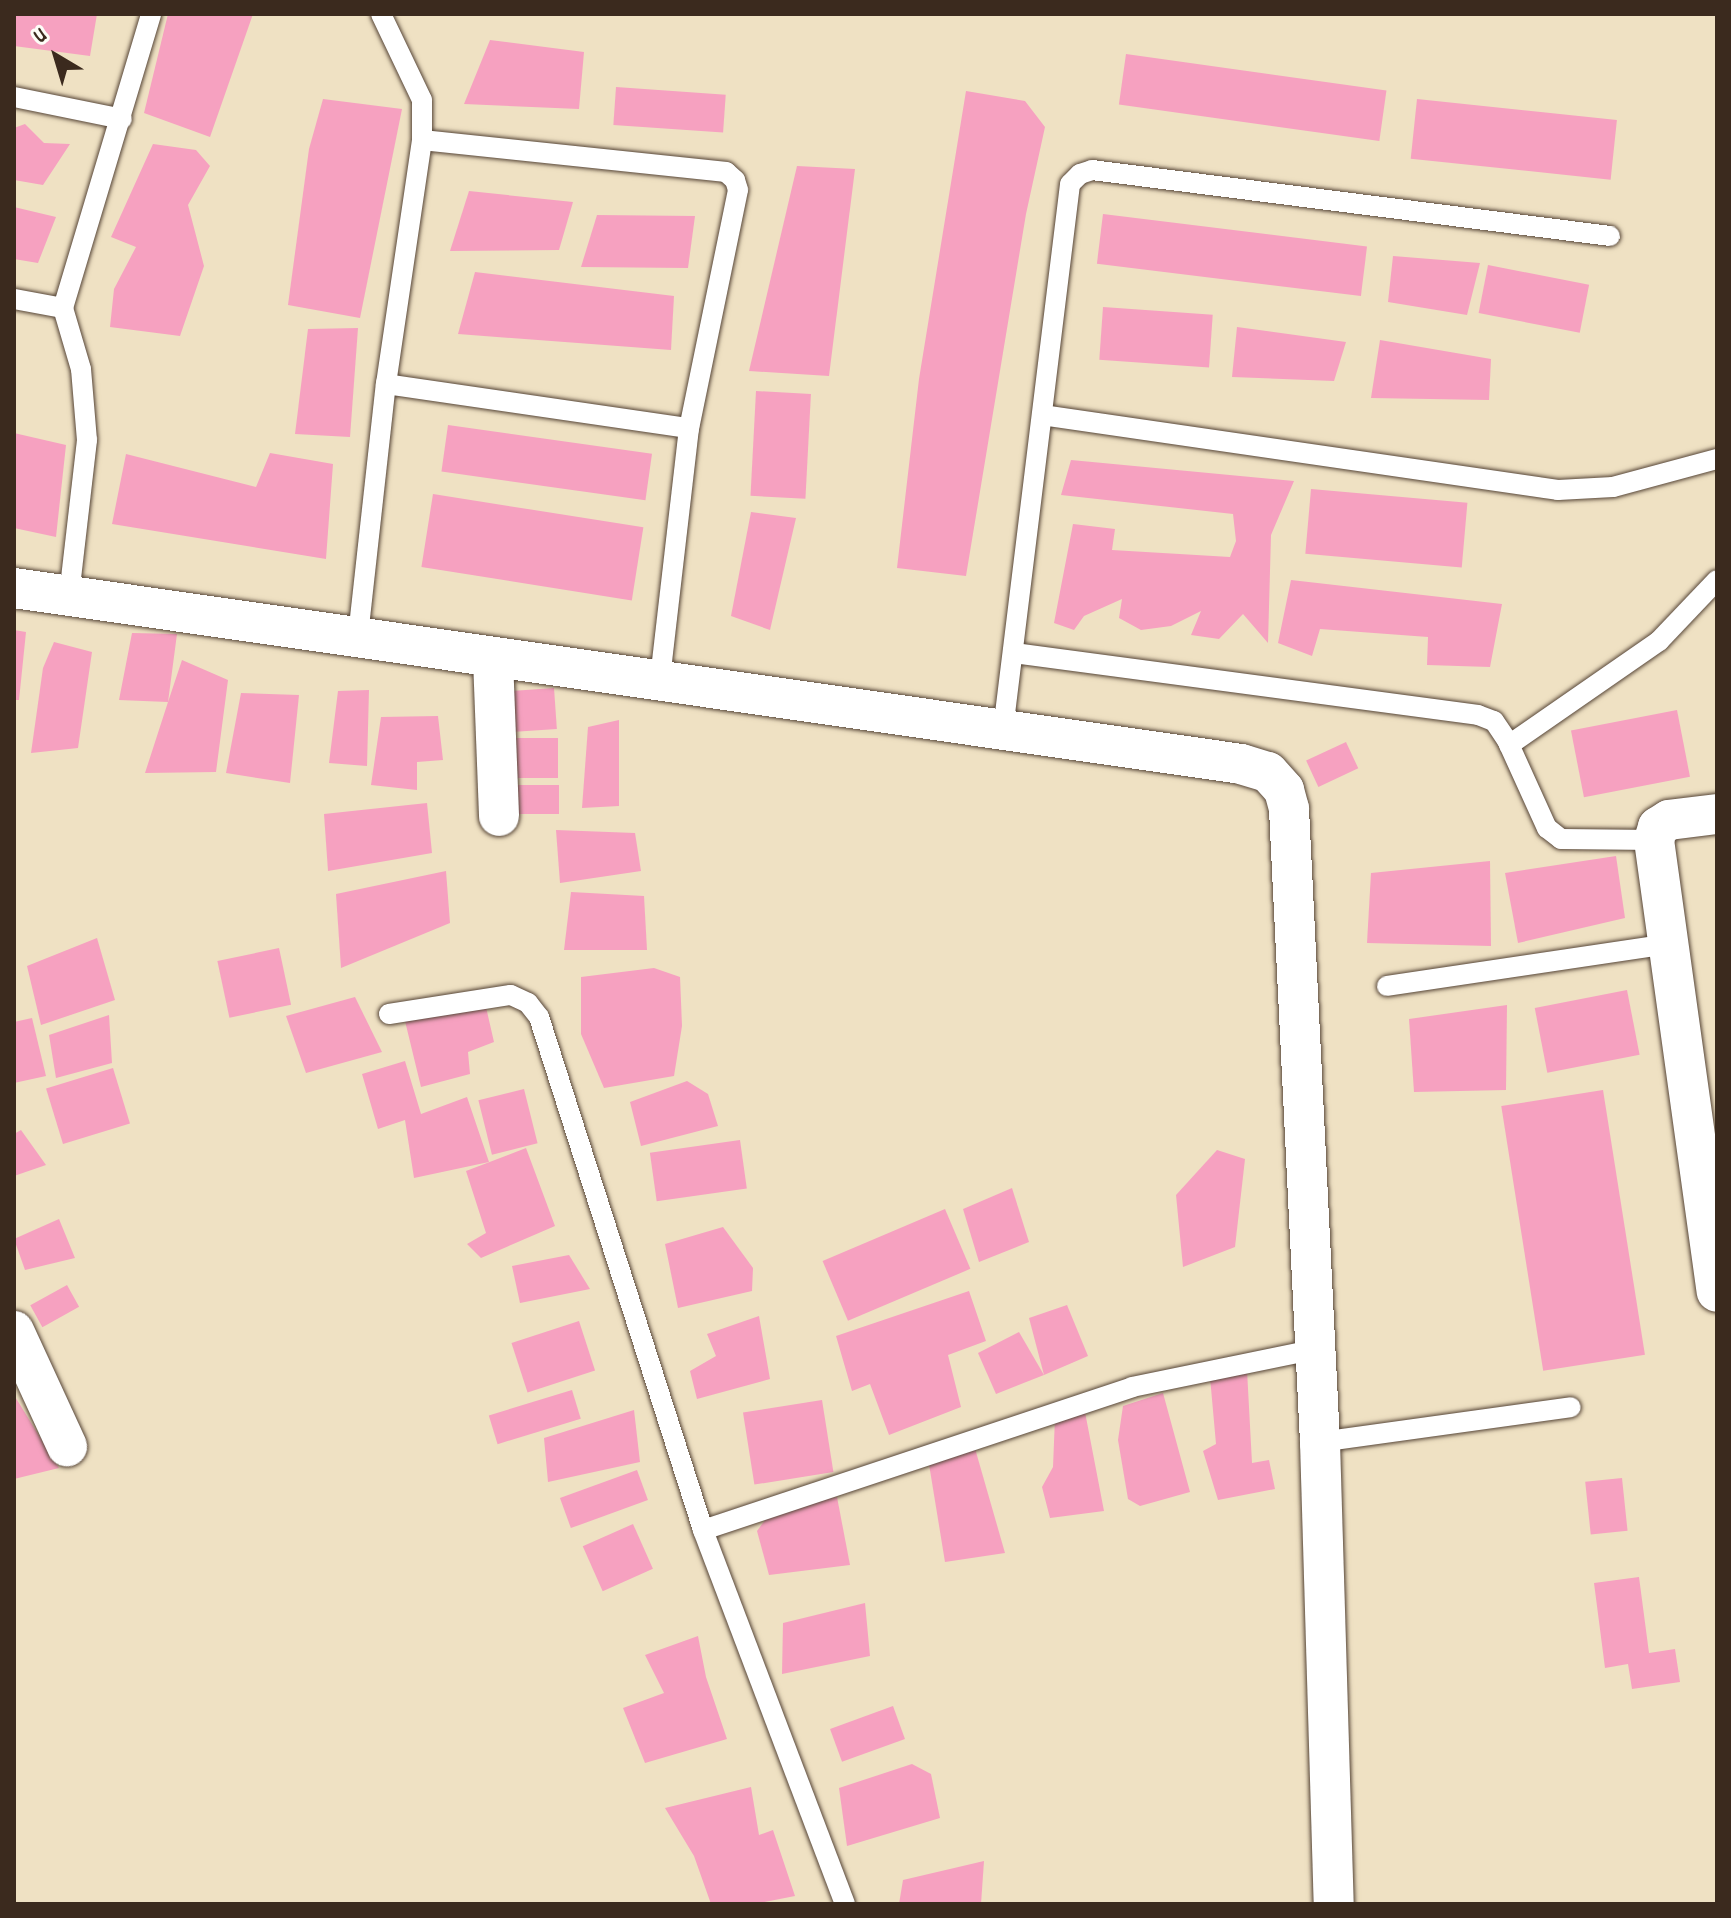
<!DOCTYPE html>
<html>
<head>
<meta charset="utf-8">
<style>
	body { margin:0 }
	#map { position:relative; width:1731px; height:1918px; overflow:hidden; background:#efe1c3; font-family:Dekko,sans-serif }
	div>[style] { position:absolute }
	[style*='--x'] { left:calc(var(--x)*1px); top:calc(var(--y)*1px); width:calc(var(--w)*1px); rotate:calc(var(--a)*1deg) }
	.building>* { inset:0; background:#f6a1c0; transform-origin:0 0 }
	.roads { filter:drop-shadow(0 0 2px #564537) drop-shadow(0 0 2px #564537) }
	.lane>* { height:20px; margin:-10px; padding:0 10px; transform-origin:10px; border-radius:10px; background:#fff }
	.street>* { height:40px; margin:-20px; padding:0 20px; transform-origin:20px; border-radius:20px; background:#fff }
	span { translate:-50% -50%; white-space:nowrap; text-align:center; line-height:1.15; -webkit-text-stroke:8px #fdfcf7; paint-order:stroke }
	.frame { position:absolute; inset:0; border:16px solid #3b2a1e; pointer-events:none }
	.north { position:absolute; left:16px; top:16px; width:80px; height:80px; -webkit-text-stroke:6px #fdfcf7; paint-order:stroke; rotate:322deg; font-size:22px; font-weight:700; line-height:32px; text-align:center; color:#3b2a1e }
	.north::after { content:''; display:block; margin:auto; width:28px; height:36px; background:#3b2a1e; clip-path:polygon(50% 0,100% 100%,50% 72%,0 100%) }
</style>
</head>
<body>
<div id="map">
	<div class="building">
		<i style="clip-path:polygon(14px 14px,97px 14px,90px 56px,14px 46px)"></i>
		<i style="clip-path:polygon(168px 14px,253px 14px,210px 137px,144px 113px)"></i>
		<i style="clip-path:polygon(490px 40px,584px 52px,579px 109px,464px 104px)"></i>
		<i style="left:1126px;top:54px;width:263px;height:51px;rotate:8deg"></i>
		<i style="left:616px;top:87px;width:110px;height:38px;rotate:4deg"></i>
		<i style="clip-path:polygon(966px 91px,1025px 101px,1045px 127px,1026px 214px,966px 576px,897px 568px,919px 379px)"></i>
		<i style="clip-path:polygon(323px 99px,402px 109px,360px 318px,288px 305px,309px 149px)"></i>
		<i style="left:1417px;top:99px;width:201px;height:60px;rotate:6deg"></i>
		<i style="clip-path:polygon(25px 124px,44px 143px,70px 144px,43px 185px,14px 180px,14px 128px)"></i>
		<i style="clip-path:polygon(153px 144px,196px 150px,210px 166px,188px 205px,204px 266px,180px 336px,110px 327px,114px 289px,136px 247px,111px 237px)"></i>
		<i style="clip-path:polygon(797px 166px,855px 169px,829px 376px,749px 371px)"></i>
		<i style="clip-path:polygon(469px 191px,573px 202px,559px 250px,450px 251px)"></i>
		<i style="clip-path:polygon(14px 207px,56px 217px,38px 263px,14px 259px)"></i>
		<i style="left:1103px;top:214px;width:266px;height:50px;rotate:7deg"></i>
		<i style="clip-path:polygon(597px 215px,695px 216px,688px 268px,581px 267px)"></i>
		<i style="clip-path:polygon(1393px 256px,1480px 263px,1467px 315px,1388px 302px)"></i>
		<i style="left:1488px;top:265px;width:103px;height:49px;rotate:11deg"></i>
		<i style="clip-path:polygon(475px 272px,674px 296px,671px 350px,458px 334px)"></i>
		<i style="left:1103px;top:307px;width:110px;height:53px;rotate:4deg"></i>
		<i style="clip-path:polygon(1237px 327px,1346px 342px,1334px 381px,1232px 377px)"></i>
		<i style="clip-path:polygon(358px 328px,350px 437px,295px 434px,308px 329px)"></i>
		<i style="clip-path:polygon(1380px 340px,1491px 359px,1489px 400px,1371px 398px)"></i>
		<i style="left:756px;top:391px;width:55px;height:105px;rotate:3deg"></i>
		<i style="left:448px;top:425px;width:206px;height:47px;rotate:8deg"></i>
		<i style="clip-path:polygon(14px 433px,66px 445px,56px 537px,14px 528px)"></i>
		<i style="clip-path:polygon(270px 453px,333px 464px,326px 559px,112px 524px,126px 454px,256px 487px)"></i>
		<i style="clip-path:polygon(1071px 460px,1294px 481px,1271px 535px,1268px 643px,1243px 614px,1219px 639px,1191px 635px,1201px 611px,1171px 626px,1141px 630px,1119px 618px,1122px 599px,1084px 616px,1074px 630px,1054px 623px,1073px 524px,1115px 529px,1112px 550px,1230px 557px,1236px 541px,1233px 514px,1061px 495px)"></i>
		<i style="left:1311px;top:489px;width:157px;height:65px;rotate:5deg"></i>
		<i style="left:433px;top:494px;width:213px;height:74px;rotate:9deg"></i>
		<i style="clip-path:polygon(751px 512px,796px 518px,770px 630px,731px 616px)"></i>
		<i style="clip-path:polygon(1291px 580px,1502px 604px,1490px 667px,1427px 665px,1428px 637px,1320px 629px,1312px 656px,1278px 643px)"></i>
		<i style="clip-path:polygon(14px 630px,26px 632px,19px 700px,14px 700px)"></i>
		<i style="clip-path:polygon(132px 633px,177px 634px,168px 702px,182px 660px,228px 680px,216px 772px,145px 773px,168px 702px,119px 700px)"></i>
		<i style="clip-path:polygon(54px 642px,92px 652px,78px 748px,31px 753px,43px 668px)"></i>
		<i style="left:554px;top:688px;width:41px;height:53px;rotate:86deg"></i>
		<i style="clip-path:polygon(369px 690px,367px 766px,329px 763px,338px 691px)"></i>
		<i style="clip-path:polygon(241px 693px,299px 695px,290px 783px,226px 773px)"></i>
		<i style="left:1677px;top:710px;width:68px;height:108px;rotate:79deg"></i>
		<i style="clip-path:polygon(438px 716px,443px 760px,417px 762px,417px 790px,371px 785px,381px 717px)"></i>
		<i style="clip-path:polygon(619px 720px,619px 806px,582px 808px,588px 727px)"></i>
		<i style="left:512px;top:738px;width:46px;height:40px"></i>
		<i style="left:1346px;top:742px;width:29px;height:44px;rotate:65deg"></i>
		<i style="left:559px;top:785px;width:29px;height:58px;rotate:90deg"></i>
		<i style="clip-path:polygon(427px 803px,432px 853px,328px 871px,324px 814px)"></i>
		<i style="clip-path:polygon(556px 830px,635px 833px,641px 871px,560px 883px)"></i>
		<i style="clip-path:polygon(1616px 856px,1625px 918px,1518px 943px,1505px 873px)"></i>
		<i style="clip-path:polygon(1490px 861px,1491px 946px,1367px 943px,1371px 873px)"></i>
		<i style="clip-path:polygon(446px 871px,450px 923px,341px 968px,336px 894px)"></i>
		<i style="clip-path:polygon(571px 892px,644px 896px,647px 950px,564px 950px)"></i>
		<i style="clip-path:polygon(97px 938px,115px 1000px,41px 1025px,27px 966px)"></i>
		<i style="left:279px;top:948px;width:58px;height:63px;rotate:78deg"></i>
		<i style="clip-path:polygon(654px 968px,680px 977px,682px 1026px,674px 1076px,604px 1088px,581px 1034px,581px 977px)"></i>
		<i style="left:1627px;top:990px;width:66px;height:94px;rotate:79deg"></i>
		<i style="clip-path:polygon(355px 997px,382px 1052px,306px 1073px,286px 1016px)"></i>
		<i style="clip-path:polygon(1507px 1005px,1506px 1090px,1414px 1092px,1409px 1019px)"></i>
		<i style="clip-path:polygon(486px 1007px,494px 1042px,468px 1052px,470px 1074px,421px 1087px,405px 1021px)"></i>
		<i style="clip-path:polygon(109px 1015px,112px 1063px,56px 1078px,49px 1035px)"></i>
		<i style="clip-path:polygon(32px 1018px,46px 1076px,14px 1083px,14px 1022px)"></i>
		<i style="clip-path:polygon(405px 1061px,421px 1114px,467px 1097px,489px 1162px,414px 1178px,405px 1120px,378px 1129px,362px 1074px)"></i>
		<i style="left:113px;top:1068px;width:58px;height:70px;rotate:73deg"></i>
		<i style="clip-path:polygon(687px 1081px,708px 1094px,718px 1126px,641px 1146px,630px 1102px)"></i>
		<i style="left:524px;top:1089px;width:56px;height:47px;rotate:76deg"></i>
		<i style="left:1603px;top:1090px;width:268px;height:103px;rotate:81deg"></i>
		<i style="clip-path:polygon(21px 1130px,46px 1165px,14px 1176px,14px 1134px)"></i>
		<i style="left:740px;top:1140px;width:49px;height:91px;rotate:82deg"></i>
		<i style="clip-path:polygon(526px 1148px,555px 1226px,481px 1258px,467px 1244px,486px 1233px,466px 1171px)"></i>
		<i style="clip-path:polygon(1217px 1150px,1245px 1159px,1235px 1247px,1183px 1267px,1176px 1195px)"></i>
		<i style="clip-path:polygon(1012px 1188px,1029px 1242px,979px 1262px,963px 1209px)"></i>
		<i style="left:945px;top:1209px;width:65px;height:133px;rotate:67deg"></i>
		<i style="clip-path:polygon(59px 1219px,75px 1258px,25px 1270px,14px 1239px)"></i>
		<i style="clip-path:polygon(723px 1227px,753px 1268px,752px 1291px,678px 1308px,665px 1244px)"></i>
		<i style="clip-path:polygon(569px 1255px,590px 1289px,520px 1303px,512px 1266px)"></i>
		<i style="left:67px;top:1285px;width:25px;height:42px;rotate:61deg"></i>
		<i style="clip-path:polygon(969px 1291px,986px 1341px,948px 1355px,961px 1407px,889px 1435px,870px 1384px,852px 1391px,836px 1336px)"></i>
		<i style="clip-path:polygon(1067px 1305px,1088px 1356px,1044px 1375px,1029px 1318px)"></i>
		<i style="clip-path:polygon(759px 1316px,770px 1379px,697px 1399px,690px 1371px,716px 1356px,707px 1334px)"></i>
		<i style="left:579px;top:1321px;width:52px;height:71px;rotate:72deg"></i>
		<i style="clip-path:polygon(1019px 1332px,1044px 1375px,996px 1394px,978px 1353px)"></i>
		<i style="clip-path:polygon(1247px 1370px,1252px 1463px,1269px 1460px,1275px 1489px,1218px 1500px,1203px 1451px,1216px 1444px,1210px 1377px)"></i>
		<i style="left:572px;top:1390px;width:30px;height:87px;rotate:73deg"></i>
		<i style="clip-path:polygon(1163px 1393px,1190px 1492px,1140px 1506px,1128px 1499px,1118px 1440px,1123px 1406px)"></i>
		<i style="clip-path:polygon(14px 1395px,59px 1468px,14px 1479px)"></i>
		<i style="left:822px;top:1400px;width:73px;height:80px;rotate:81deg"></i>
		<i style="clip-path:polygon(634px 1410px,640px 1462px,548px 1482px,544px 1438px)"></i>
		<i style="clip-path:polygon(1085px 1412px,1104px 1511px,1050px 1518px,1042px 1487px,1053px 1467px,1055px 1417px)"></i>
		<i style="clip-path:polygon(974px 1445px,1005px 1553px,945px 1562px,928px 1458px)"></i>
		<i style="left:637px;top:1470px;width:32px;height:82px;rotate:70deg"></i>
		<i style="left:1622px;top:1478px;width:53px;height:37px;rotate:84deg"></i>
		<i style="clip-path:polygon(837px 1497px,850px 1565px,769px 1575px,757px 1531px,773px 1509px)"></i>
		<i style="left:633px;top:1524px;width:49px;height:55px;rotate:66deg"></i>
		<i style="clip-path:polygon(1639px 1577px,1649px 1653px,1675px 1649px,1680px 1682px,1632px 1689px,1628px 1664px,1605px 1668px,1594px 1583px)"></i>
		<i style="clip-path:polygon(865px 1603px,870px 1656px,782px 1674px,783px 1623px)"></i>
		<i style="clip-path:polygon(698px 1636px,706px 1677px,727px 1739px,645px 1763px,623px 1708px,664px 1693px,645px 1655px)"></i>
		<i style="left:893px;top:1706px;width:35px;height:67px;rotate:70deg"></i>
		<i style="clip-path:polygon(912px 1764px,931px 1774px,940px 1818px,847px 1846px,839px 1788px)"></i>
		<i style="clip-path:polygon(751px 1787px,759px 1835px,773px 1830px,795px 1896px,754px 1904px,711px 1904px,694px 1856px,665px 1808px)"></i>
		<i style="clip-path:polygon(984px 1861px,981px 1904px,899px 1904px,903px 1880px)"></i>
	</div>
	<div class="roads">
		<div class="lane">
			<i style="--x:14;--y:97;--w:110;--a:11.5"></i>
			<i style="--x:422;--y:140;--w:306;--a:6"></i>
			<i style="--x:726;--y:172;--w:12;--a:42"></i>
			<i style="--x:735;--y:180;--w:10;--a:73"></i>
			<i style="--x:738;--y:190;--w:243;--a:101.6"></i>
			<i style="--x:14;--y:299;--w:50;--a:10.4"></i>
			<i style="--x:63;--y:308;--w:307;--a:-73.3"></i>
			<i style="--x:63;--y:308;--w:64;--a:73.6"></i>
			<i style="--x:81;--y:369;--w:71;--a:85.2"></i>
			<i style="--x:87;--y:440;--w:156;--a:96.6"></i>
			<i style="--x:386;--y:384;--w:306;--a:8.3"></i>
			<i style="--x:689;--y:428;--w:254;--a:96.6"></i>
			<i style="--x:1042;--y:415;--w:521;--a:8.27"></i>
			<i style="--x:1558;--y:490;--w:55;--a:-3.1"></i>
			<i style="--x:1613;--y:487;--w:108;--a:-15.1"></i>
			<i style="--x:358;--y:636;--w:254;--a:-83.7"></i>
			<i style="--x:386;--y:384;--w:247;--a:-81.6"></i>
			<i style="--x:422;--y:140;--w:40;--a:-90"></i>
			<i style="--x:422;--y:100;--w:95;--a:-115.5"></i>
			<i style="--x:1014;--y:653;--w:468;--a:7.6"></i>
			<i style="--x:1478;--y:715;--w:17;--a:21"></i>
			<i style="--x:1494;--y:721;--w:23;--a:56"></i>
			<i style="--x:1507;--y:740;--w:97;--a:65.6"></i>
			<i style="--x:1547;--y:828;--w:18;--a:38"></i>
			<i style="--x:1561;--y:839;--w:93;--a:0.6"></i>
			<i style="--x:1003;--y:730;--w:550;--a:-83"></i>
			<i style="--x:1070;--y:184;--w:14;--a:-45"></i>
			<i style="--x:1080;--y:174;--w:13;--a:-18"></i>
			<i style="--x:1092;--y:170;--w:522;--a:7.26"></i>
			<i style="--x:1509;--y:745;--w:183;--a:-34.7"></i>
			<i style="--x:1659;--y:641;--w:84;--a:-46.4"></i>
			<i style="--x:1387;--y:986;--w:284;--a:-8.5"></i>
			<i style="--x:389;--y:1014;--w:123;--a:-8.9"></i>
			<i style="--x:511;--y:995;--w:19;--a:25"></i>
			<i style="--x:528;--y:1003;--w:18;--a:52"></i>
			<i style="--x:539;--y:1017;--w:539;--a:72.27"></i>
			<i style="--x:1320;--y:1442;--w:253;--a:-7.9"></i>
			<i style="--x:845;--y:1904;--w:400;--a:-110.8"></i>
			<i style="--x:703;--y:1530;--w:452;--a:-18.4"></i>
			<i style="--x:1132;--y:1387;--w:185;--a:-11.6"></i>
		</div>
		<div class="street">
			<i style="--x:14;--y:588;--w:1240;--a:8.16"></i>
			<i style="--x:1241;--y:764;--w:28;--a:17"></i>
			<i style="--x:1268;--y:772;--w:24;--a:48"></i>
			<i style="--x:1284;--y:790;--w:20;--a:75"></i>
			<i style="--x:1289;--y:809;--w:634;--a:87.2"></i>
			<i style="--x:1320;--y:1442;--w:462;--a:88.3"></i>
			<i style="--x:493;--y:659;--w:157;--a:87.8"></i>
			<i style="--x:1717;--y:814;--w:48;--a:172.9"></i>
			<i style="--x:1669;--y:820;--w:13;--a:148"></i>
			<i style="--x:1658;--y:827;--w:14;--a:107"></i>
			<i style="--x:1654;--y:840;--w:456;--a:82.1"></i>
			<i style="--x:14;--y:1331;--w:127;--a:65.3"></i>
		</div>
	</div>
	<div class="frame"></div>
	<div class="north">U</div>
</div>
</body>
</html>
